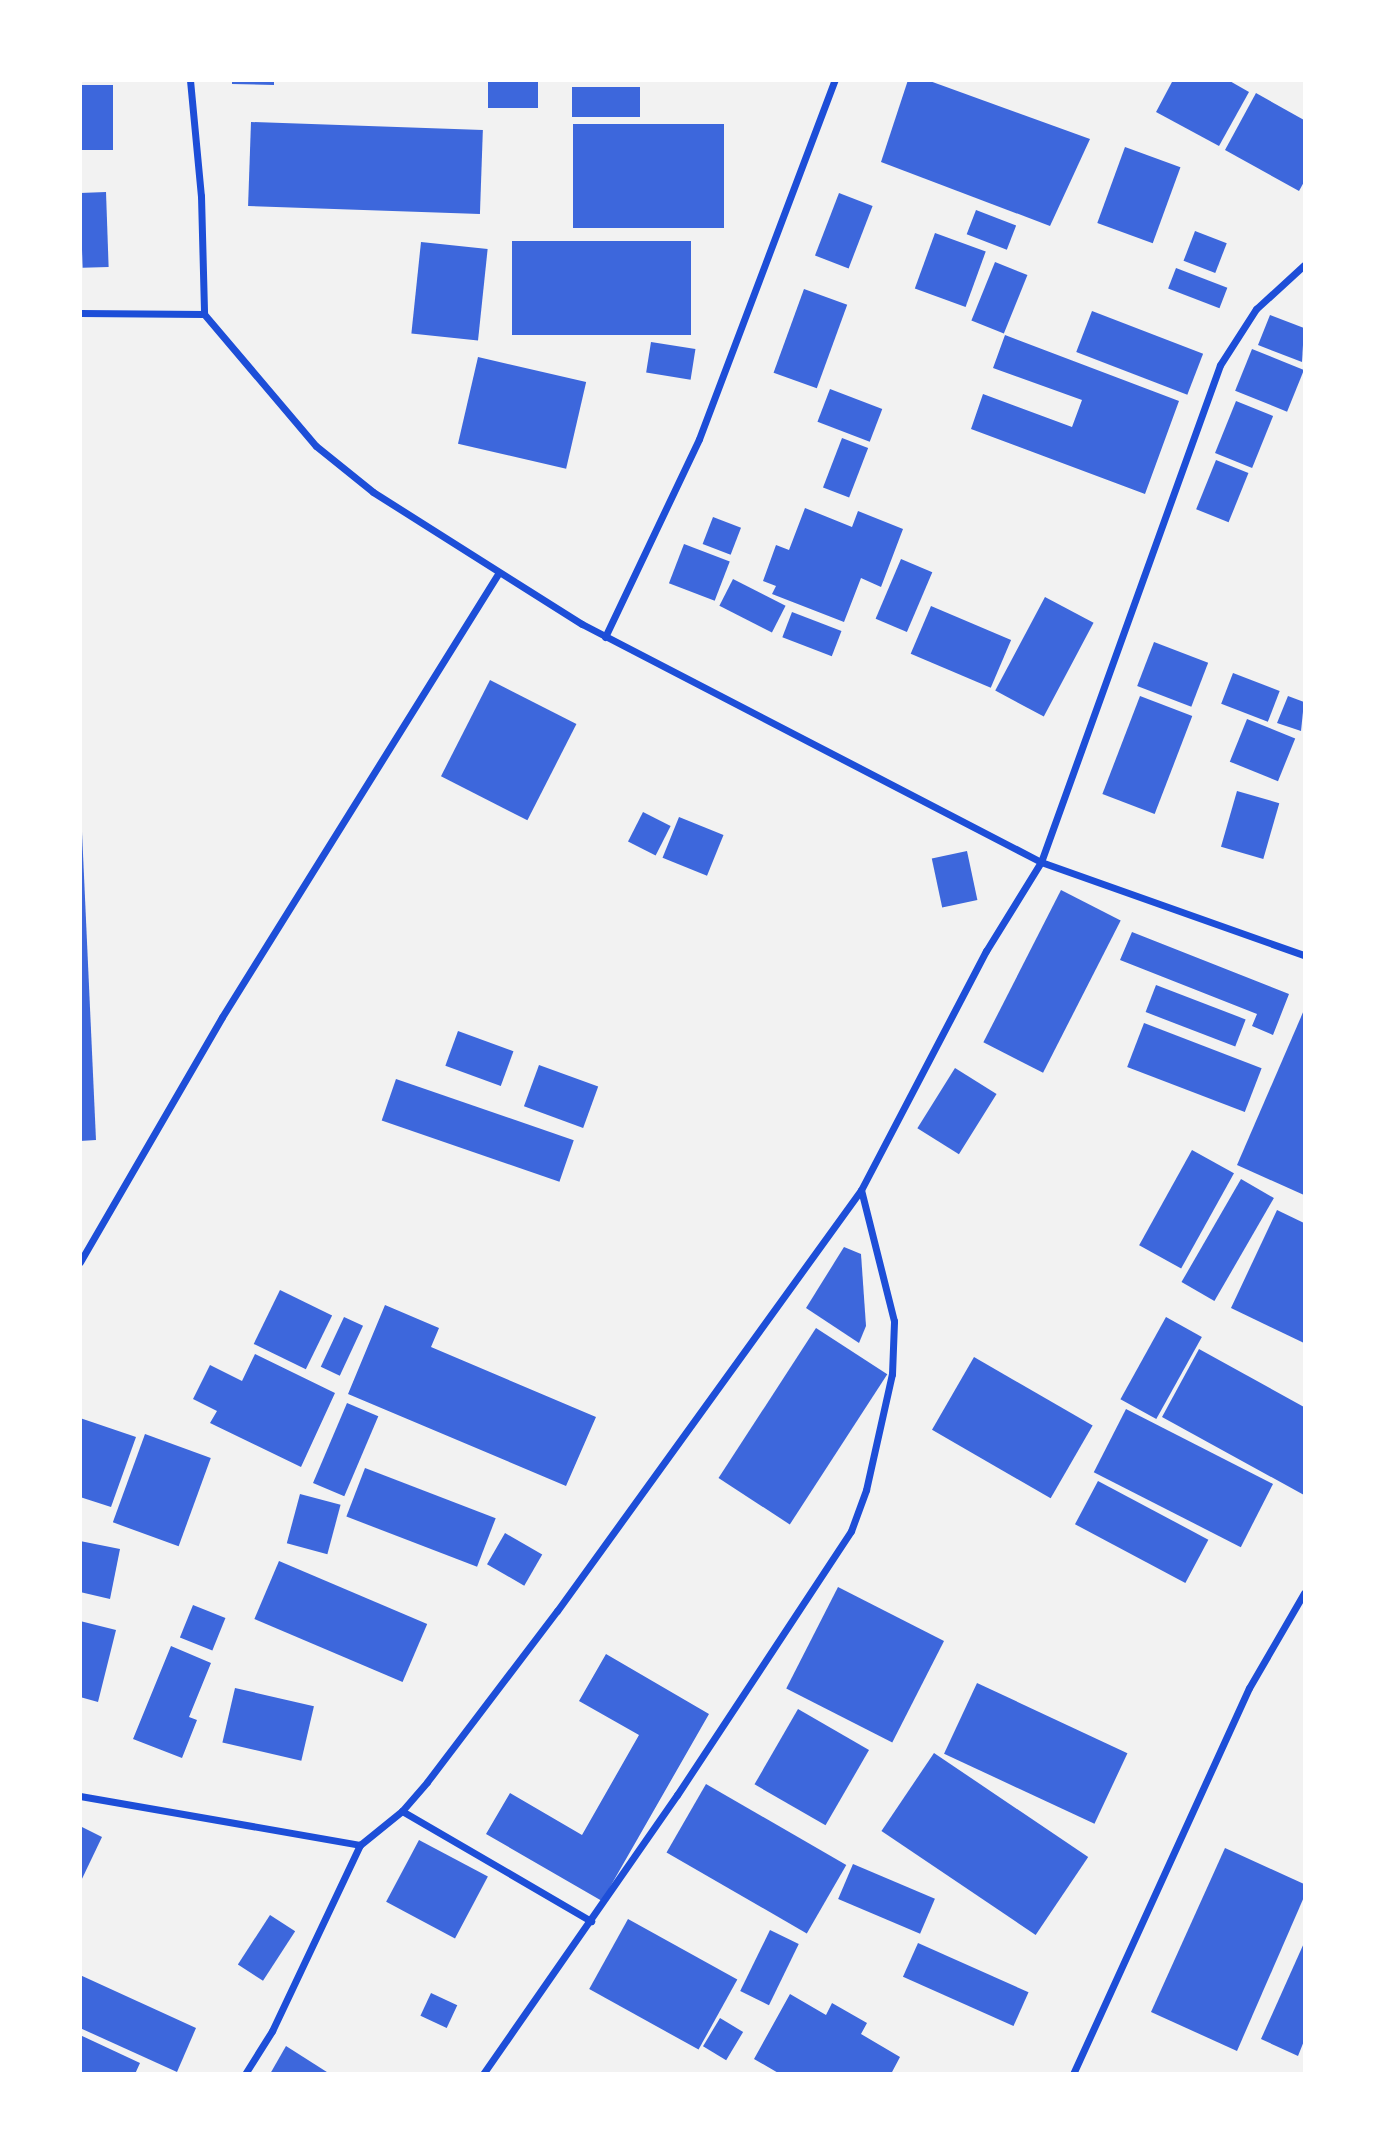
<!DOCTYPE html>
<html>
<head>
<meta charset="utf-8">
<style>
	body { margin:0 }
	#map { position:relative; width:1385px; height:2154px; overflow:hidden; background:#f2f2f2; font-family:Karla,sans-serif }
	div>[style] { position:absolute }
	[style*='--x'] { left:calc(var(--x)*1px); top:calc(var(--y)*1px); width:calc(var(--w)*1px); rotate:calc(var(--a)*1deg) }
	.building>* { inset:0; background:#3d67dc; transform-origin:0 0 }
	.minor>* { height:7px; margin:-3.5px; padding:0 3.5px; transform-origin:3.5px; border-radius:3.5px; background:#1d4ed8 }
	span { translate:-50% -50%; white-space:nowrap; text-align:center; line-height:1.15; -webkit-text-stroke:5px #fff; paint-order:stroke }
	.frame { position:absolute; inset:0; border:82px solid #fff; pointer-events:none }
</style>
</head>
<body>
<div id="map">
	<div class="building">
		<i style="clip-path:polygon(232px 80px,274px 80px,274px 85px,232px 84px)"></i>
		<i style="left:488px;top:80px;width:50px;height:28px"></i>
		<i style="clip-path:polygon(908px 80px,927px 80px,1090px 139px,1050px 226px,881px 162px)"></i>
		<i style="clip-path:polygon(1173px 80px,1228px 80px,1249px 92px,1219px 146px,1156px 112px)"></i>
		<i style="left:80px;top:85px;width:33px;height:65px"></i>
		<i style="left:572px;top:87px;width:68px;height:30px"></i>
		<i style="clip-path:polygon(1256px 93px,1304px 120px,1304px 182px,1299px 191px,1225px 150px)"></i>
		<i style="left:251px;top:122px;width:232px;height:84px;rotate:2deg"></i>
		<i style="left:573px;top:124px;width:151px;height:104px"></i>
		<i style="left:1125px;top:147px;width:59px;height:81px;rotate:20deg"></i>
		<i style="left:106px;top:192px;width:75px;height:26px;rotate:88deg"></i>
		<i style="left:839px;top:193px;width:36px;height:67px;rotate:21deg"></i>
		<i style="left:976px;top:210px;width:43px;height:26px;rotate:21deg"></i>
		<i style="left:1195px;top:231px;width:34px;height:32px;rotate:21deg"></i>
		<i style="left:935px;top:233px;width:54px;height:59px;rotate:20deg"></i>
		<i style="left:512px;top:241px;width:179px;height:94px"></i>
		<i style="left:421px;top:242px;width:67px;height:92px;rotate:6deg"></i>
		<i style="left:995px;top:262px;width:35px;height:63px;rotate:22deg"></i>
		<i style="left:1176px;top:268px;width:55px;height:22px;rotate:21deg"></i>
		<i style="left:804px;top:289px;width:46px;height:89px;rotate:20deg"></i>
		<i style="left:1092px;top:311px;width:119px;height:44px;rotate:21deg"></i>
		<i style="clip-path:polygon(1270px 315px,1304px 328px,1302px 362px,1258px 345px)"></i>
		<i style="clip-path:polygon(1005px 335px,1179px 401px,1145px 494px,971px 429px,983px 394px,1072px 427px,1082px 400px,993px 368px)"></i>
		<i style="left:651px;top:342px;width:45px;height:31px;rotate:9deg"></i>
		<i style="left:1252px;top:349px;width:56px;height:45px;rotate:22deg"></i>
		<i style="left:478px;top:357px;width:111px;height:89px;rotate:13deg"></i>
		<i style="left:830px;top:389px;width:56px;height:35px;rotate:21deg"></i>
		<i style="left:1236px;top:401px;width:40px;height:56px;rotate:22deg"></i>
		<i style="left:842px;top:438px;width:28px;height:53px;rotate:21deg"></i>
		<i style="left:1216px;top:460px;width:35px;height:53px;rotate:22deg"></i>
		<i style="clip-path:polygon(805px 508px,852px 527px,858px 511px,903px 529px,881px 587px,861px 578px,844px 622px,772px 594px,776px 586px,763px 581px,776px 545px,789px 550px)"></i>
		<i style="left:713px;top:517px;width:30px;height:29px;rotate:21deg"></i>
		<i style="left:684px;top:544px;width:49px;height:42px;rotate:21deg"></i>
		<i style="left:901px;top:559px;width:34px;height:65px;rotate:23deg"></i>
		<i style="left:733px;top:579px;width:59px;height:30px;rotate:27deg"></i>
		<i style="left:1045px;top:597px;width:55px;height:106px;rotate:28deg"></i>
		<i style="left:931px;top:606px;width:87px;height:52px;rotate:23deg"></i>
		<i style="left:792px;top:612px;width:53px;height:27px;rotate:21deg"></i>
		<i style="left:1154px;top:642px;width:58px;height:47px;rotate:21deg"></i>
		<i style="left:1233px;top:673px;width:50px;height:33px;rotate:21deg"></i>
		<i style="left:490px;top:680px;width:97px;height:108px;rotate:27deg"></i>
		<i style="left:1140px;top:696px;width:56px;height:105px;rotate:21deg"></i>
		<i style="clip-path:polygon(1288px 696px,1304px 702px,1301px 731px,1277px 723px)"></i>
		<i style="left:1247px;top:719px;width:52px;height:46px;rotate:22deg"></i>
		<i style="clip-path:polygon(80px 788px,96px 1140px,80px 1141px)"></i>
		<i style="left:1237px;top:791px;width:44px;height:58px;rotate:16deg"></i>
		<i style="left:643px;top:812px;width:31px;height:33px;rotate:27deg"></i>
		<i style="left:679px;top:817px;width:48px;height:44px;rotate:22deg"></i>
		<i style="left:967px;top:851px;width:50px;height:36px;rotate:78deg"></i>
		<i style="left:1061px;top:890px;width:67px;height:171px;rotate:27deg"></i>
		<i style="clip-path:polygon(1132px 932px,1289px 994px,1273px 1035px,1252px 1026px,1257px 1014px,1120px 960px)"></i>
		<i style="left:1156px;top:985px;width:96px;height:29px;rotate:21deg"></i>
		<i style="clip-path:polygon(1304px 1010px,1304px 1195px,1237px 1165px)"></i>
		<i style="left:1144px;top:1023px;width:126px;height:47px;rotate:21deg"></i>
		<i style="left:458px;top:1031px;width:59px;height:37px;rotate:20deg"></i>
		<i style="left:539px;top:1065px;width:63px;height:44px;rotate:20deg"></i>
		<i style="left:955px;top:1068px;width:49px;height:71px;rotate:32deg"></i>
		<i style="left:396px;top:1079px;width:188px;height:44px;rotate:19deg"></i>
		<i style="left:1192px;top:1150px;width:48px;height:109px;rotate:29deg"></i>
		<i style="left:1241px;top:1179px;width:38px;height:119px;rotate:30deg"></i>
		<i style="clip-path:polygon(1277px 1210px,1304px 1223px,1304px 1343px,1231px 1308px)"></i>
		<i style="clip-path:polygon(844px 1247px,861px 1254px,866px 1326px,859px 1343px,806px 1308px)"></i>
		<i style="left:280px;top:1290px;width:58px;height:60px;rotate:26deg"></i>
		<i style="clip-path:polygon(385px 1305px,439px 1328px,431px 1347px,596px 1417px,566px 1486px,348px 1394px)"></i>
		<i style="left:344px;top:1317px;width:21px;height:55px;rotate:25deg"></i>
		<i style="left:1166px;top:1317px;width:41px;height:94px;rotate:29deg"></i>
		<i style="left:816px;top:1328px;width:85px;height:179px;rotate:33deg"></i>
		<i style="clip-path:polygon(1199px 1349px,1304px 1407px,1304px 1495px,1162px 1417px)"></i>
		<i style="clip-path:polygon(255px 1354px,335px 1393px,301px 1467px,210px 1423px,217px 1411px,193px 1399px,210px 1365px,242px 1381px)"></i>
		<i style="left:974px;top:1357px;width:137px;height:84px;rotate:30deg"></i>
		<i style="left:347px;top:1403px;width:34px;height:87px;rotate:23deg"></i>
		<i style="left:1126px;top:1409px;width:165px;height:71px;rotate:27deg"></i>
		<i style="clip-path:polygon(80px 1418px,136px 1437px,111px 1507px,80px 1497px)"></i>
		<i style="left:145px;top:1434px;width:70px;height:94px;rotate:20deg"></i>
		<i style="left:365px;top:1468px;width:140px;height:52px;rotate:21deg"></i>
		<i style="left:1098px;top:1481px;width:125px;height:49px;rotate:28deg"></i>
		<i style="left:300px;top:1494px;width:42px;height:51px;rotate:15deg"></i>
		<i style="left:505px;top:1533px;width:43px;height:36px;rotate:30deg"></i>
		<i style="clip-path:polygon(80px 1541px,120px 1549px,110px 1599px,80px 1592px)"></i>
		<i style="left:279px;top:1561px;width:161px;height:63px;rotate:23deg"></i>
		<i style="left:838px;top:1587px;width:119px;height:114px;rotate:27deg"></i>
		<i style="left:193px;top:1605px;width:35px;height:35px;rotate:22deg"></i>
		<i style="clip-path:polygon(80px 1621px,116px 1630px,98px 1702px,80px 1697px)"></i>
		<i style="clip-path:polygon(171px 1646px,211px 1663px,189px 1717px,197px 1720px,182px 1758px,133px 1739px)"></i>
		<i style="clip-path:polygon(606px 1654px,709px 1714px,602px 1901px,486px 1834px,510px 1793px,582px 1835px,639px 1735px,579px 1701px)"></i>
		<i style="left:977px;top:1683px;width:166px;height:78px;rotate:25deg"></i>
		<i style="left:235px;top:1688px;width:81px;height:56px;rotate:13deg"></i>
		<i style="left:798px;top:1709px;width:82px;height:87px;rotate:30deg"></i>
		<i style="left:934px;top:1753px;width:186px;height:94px;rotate:34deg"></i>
		<i style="left:706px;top:1784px;width:162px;height:79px;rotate:30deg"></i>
		<i style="clip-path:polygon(80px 1826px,102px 1837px,80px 1883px)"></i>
		<i style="left:419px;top:1840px;width:78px;height:70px;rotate:28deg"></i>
		<i style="clip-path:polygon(1225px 1848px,1304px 1884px,1304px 1897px,1237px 2051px,1151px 2012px)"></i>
		<i style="left:853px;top:1864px;width:89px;height:38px;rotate:23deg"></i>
		<i style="left:270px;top:1915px;width:30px;height:59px;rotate:33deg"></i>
		<i style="left:628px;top:1919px;width:125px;height:80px;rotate:29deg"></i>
		<i style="left:770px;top:1930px;width:32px;height:68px;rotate:26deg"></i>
		<i style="left:918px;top:1943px;width:121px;height:37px;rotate:24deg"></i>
		<i style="clip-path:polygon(1304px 1943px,1304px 2041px,1298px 2056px,1261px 2039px)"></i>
		<i style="clip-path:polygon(80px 1975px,196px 2028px,177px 2072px,80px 2028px)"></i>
		<i style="left:431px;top:1993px;width:29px;height:25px;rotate:25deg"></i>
		<i style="clip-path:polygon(790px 1994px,826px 2015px,832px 2003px,867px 2023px,861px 2034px,900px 2057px,891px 2074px,780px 2074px,754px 2059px)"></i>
		<i style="left:720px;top:2018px;width:27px;height:33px;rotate:31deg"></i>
		<i style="clip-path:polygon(80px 2035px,140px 2063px,135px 2074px,80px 2074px)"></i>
		<i style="clip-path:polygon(286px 2046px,330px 2074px,270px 2074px)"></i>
	</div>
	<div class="minor">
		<i style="--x:190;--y:80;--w:117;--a:84.6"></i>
		<i style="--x:201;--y:196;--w:118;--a:88.5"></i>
		<i style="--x:80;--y:313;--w:124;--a:0.5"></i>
		<i style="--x:204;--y:314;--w:173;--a:49.7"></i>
		<i style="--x:316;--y:446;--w:73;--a:38.9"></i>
		<i style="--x:373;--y:492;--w:247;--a:32.3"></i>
		<i style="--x:582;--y:624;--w:517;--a:27.41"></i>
		<i style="--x:1041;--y:862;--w:279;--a:19.5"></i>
		<i style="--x:605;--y:637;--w:219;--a:-64.6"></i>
		<i style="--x:699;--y:439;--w:384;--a:-69.3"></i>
		<i style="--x:80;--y:1262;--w:283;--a:-59.9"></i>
		<i style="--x:222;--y:1017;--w:522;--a:-58.08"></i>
		<i style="--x:80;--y:1796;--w:284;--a:9.9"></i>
		<i style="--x:402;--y:1811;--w:219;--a:30.2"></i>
		<i style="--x:245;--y:2074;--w:51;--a:-57.9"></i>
		<i style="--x:272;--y:2031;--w:206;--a:-64.7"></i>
		<i style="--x:360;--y:1845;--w:54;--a:-39"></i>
		<i style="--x:402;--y:1811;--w:38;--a:-49"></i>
		<i style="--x:427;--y:1782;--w:215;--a:-52.8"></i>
		<i style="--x:557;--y:1611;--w:519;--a:-54.17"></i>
		<i style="--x:861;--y:1190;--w:270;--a:-62.4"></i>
		<i style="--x:986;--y:951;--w:105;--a:-58.3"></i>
		<i style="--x:1041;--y:862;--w:528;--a:-70.19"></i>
		<i style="--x:1220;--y:365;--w:67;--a:-57.3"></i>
		<i style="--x:1256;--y:309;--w:65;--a:-42.5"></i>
		<i style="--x:483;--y:2074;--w:340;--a:-55.2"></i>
		<i style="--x:677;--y:1795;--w:316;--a:-56.6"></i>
		<i style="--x:851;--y:1531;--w:44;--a:-69.9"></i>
		<i style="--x:866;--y:1490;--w:119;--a:-77.4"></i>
		<i style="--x:892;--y:1374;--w:53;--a:-87.8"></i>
		<i style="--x:894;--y:1321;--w:135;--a:-104.1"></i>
		<i style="--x:1073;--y:2074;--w:424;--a:-65.5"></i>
		<i style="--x:1249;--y:1688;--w:110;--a:-59.9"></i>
	</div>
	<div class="frame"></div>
</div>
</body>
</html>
